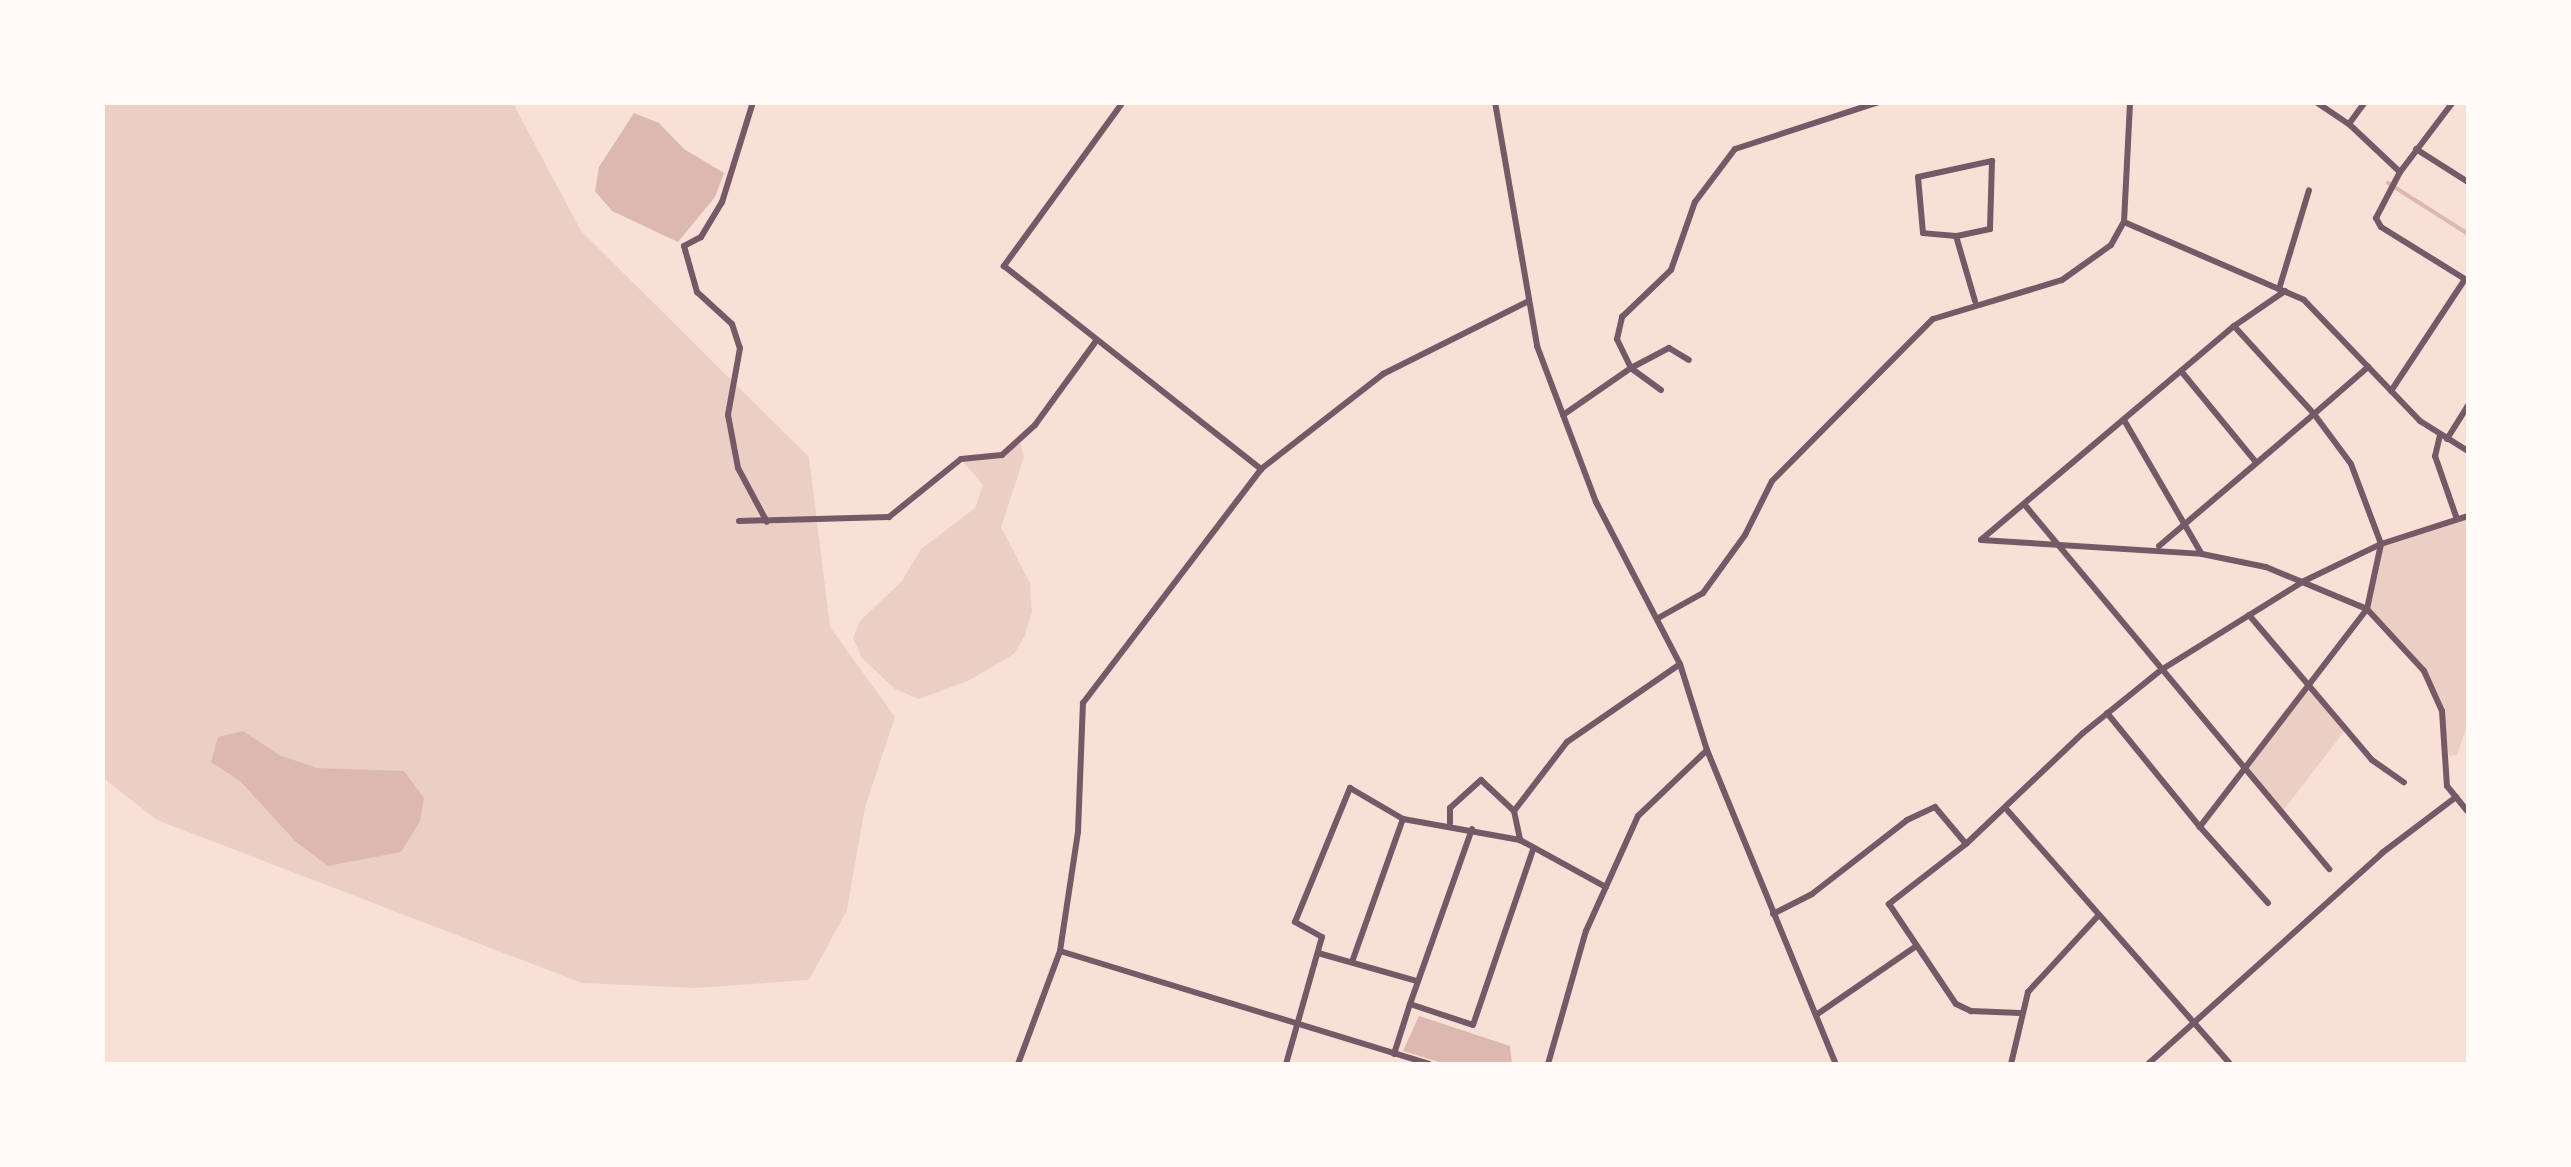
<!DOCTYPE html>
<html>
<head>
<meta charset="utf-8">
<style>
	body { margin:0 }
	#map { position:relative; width:2571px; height:1167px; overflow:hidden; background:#f7e1d7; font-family:"PT Sans",sans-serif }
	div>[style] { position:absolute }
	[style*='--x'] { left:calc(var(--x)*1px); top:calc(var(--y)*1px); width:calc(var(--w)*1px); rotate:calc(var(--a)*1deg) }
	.green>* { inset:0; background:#ebcfc5 }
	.water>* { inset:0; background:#dcb8b0 }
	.stream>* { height:4px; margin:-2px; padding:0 2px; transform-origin:2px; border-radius:2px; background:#dcb8b0 }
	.minor>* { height:6px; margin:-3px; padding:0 3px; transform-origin:3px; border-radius:3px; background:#755966 }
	span { translate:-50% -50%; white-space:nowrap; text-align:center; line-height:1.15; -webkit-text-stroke:10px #fffaf5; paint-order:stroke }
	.frame { position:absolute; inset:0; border:105px solid #fffaf5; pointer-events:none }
</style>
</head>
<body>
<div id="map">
	<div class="green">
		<i style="clip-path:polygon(102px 103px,513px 103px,581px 231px,809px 457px,830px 627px,895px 717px,865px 807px,847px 910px,809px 980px,695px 988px,582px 983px,157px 820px,103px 778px)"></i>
		<i style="clip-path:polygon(1019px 439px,1024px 457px,1001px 527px,1030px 583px,1032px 612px,1024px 637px,1014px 654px,968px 681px,919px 699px,895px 689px,862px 658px,853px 638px,860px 621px,902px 581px,921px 549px,975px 508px,983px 485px,961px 459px,1001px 455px)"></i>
		<i style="clip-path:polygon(2468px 516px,2468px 724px,2457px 755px,2449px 756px,2442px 711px,2424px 671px,2367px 609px,2381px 544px)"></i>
		<i style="clip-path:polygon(2306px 683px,2346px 729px,2282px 812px,2243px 766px)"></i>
	</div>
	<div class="water">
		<i style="clip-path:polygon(634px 113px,659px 123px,684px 149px,724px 173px,715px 197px,678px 242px,612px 211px,595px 191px,599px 167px)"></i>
		<i style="clip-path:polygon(243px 731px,279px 755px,317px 768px,404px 771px,424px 798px,420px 821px,401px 852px,328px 866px,295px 841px,240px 781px,211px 762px,218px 737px)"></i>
		<i style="clip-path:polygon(1419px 1016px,1510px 1046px,1512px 1064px,1446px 1064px,1403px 1051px)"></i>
	</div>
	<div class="stream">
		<i style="--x:2388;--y:183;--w:95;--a:32.5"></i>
	</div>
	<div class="minor">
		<i style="--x:753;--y:102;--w:105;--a:107.2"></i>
		<i style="--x:722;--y:202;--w:41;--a:121"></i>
		<i style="--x:701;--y:237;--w:19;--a:152"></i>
		<i style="--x:684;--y:246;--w:48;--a:74.2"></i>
		<i style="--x:697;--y:292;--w:47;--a:42.4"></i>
		<i style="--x:732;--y:324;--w:25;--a:72"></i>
		<i style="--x:740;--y:348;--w:68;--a:100.2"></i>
		<i style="--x:728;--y:415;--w:54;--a:79.3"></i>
		<i style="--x:738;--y:468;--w:61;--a:61.8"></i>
		<i style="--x:1123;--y:102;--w:203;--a:126"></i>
		<i style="--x:1004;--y:266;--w:328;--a:38.3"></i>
		<i style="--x:1495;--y:102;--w:248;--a:80.2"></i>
		<i style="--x:1537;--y:346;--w:167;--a:69.3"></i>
		<i style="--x:1596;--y:502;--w:182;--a:62.6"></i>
		<i style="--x:1680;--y:664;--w:90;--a:72.6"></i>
		<i style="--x:1707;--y:750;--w:339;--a:67.7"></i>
		<i style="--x:2316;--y:102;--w:40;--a:34"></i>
		<i style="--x:2365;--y:102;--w:27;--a:126"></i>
		<i style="--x:2349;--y:124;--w:70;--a:43.3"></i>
		<i style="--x:2453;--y:102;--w:88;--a:127.1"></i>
		<i style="--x:2400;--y:172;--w:52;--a:117.6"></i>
		<i style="--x:2376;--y:218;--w:10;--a:61"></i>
		<i style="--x:2381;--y:227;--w:102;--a:31.8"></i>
		<i style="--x:2416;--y:149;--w:62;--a:32.4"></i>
		<i style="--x:2124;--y:222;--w:196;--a:23.4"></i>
		<i style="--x:2304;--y:300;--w:168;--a:46.2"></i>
		<i style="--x:2420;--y:421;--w:57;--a:32"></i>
		<i style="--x:1956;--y:236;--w:33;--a:-175"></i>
		<i style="--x:1923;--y:233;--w:56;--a:-95.1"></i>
		<i style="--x:1918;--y:177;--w:76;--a:-12.2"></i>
		<i style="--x:1992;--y:161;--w:68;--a:91.7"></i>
		<i style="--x:1990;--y:229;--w:35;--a:168"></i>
		<i style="--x:1956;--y:236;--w:68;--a:73.7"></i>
		<i style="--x:2279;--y:289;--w:103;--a:-73.1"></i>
		<i style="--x:2285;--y:291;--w:62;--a:145.5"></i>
		<i style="--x:2234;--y:326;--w:331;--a:139.8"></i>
		<i style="--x:1981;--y:540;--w:221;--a:3.6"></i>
		<i style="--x:2202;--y:554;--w:65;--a:11.5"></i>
		<i style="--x:2266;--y:567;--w:109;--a:22.6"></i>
		<i style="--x:2367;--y:609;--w:84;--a:47.4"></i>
		<i style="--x:2424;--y:671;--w:44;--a:65.8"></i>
		<i style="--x:2442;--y:711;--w:75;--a:86.2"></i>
		<i style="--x:2447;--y:786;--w:33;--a:51"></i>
		<i style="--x:2234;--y:326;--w:119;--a:47.7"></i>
		<i style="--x:2314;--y:414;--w:72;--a:-41"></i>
		<i style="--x:2181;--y:371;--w:117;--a:50.6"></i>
		<i style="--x:1661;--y:390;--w:37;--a:-144"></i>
		<i style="--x:1631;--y:368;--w:43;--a:-27.8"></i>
		<i style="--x:1669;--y:348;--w:23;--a:31"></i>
		<i style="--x:2391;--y:391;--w:134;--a:-56.5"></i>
		<i style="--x:1563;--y:415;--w:83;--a:-34.7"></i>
		<i style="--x:1631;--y:368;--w:32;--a:-116"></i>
		<i style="--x:1617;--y:339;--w:23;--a:-77"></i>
		<i style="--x:1622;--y:317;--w:68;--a:-43.8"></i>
		<i style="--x:1671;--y:270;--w:72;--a:-70.6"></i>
		<i style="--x:1695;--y:202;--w:66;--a:-53"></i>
		<i style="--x:1735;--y:149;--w:151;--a:-18.1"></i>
		<i style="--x:2124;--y:420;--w:154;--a:59.9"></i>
		<i style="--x:2440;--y:435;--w:22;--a:103"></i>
		<i style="--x:2435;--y:456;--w:67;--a:70.8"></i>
		<i style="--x:2447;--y:439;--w:40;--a:-58"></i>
		<i style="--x:2024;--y:504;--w:476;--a:50.1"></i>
		<i style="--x:739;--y:521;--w:150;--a:-1.5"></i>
		<i style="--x:889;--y:517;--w:92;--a:-38.9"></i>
		<i style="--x:961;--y:459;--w:41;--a:-5.6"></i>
		<i style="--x:1002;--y:455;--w:45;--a:-42.3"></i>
		<i style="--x:1035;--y:425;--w:104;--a:-54"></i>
		<i style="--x:2159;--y:546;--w:204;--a:-40.4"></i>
		<i style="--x:2314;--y:414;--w:62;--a:53.5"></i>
		<i style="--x:2351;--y:464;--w:85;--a:69.4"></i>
		<i style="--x:2381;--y:544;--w:66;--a:102.2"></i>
		<i style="--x:2367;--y:609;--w:275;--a:127.5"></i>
		<i style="--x:2200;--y:827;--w:102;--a:48.2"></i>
		<i style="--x:2249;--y:615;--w:190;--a:49.7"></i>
		<i style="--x:2372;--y:760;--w:39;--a:35"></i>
		<i style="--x:1660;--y:617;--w:49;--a:-29.2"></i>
		<i style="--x:1703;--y:593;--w:72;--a:-54.1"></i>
		<i style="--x:1745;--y:535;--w:60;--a:-63.4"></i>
		<i style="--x:1772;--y:481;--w:228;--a:-45.2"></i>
		<i style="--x:1933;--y:319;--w:135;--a:-16.8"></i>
		<i style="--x:2062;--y:280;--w:60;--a:-35.5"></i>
		<i style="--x:2111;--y:245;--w:26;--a:-61"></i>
		<i style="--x:2124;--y:222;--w:120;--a:-87.1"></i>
		<i style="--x:2107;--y:713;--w:147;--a:50.8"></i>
		<i style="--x:1514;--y:811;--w:87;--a:-52.5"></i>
		<i style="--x:1567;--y:742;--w:137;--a:-34.6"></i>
		<i style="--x:2008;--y:811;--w:337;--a:48.7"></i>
		<i style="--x:1450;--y:823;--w:15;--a:-90"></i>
		<i style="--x:1450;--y:808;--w:42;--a:-42.1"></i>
		<i style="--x:1481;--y:780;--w:45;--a:43.2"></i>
		<i style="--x:1514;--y:811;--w:30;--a:78"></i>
		<i style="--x:1472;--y:829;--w:186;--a:109.5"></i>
		<i style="--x:1410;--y:1004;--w:66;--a:18.4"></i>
		<i style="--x:1473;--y:1025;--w:185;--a:-71.1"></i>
		<i style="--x:1966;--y:844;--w:98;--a:142.1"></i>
		<i style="--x:1889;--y:904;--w:120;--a:56.2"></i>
		<i style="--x:1956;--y:1004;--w:17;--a:25"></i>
		<i style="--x:1971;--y:1011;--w:49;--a:2.3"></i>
		<i style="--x:1773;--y:914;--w:44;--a:-27.1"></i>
		<i style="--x:1812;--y:894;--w:120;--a:-37.9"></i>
		<i style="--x:1907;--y:820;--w:31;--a:-25"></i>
		<i style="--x:1935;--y:807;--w:48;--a:50"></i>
		<i style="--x:1966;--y:844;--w:161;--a:-43.5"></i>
		<i style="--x:2083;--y:733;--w:100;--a:-38.9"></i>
		<i style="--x:2161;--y:670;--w:168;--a:-31.9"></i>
		<i style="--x:2304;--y:581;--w:85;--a:-25.7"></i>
		<i style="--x:2381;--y:544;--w:91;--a:-17.8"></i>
		<i style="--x:1060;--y:951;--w:386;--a:17"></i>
		<i style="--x:1318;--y:953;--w:103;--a:15.8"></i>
		<i style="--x:1352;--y:962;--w:152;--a:-70.4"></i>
		<i style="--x:1816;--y:1015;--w:120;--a:-34.5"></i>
		<i style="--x:1394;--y:1054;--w:52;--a:-72.3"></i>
		<i style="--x:1018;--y:1064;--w:121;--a:-69.6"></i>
		<i style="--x:1060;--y:951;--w:120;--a:-81.4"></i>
		<i style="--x:1078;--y:832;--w:129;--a:-87.8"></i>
		<i style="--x:1083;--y:703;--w:294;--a:-52.7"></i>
		<i style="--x:1261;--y:469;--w:155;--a:-37.9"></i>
		<i style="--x:1383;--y:374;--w:163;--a:-26.6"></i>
		<i style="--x:1286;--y:1064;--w:132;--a:-74.2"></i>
		<i style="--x:1322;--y:937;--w:31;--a:-151"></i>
		<i style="--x:1295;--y:922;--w:145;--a:-67.7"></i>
		<i style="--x:1350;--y:788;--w:61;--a:30.3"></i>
		<i style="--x:1403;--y:819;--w:119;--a:10.2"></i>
		<i style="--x:1520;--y:840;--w:98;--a:28.7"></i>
		<i style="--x:1548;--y:1064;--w:138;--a:-74.1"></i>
		<i style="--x:1586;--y:931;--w:126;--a:-65.7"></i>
		<i style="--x:1638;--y:816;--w:95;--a:-43.7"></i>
		<i style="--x:2011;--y:1064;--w:74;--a:-76.7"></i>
		<i style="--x:2028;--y:992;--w:103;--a:-47.4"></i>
		<i style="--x:2148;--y:1064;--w:315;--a:-42"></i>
		<i style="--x:2382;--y:853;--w:93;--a:-37.1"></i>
	</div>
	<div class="frame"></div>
</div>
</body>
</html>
